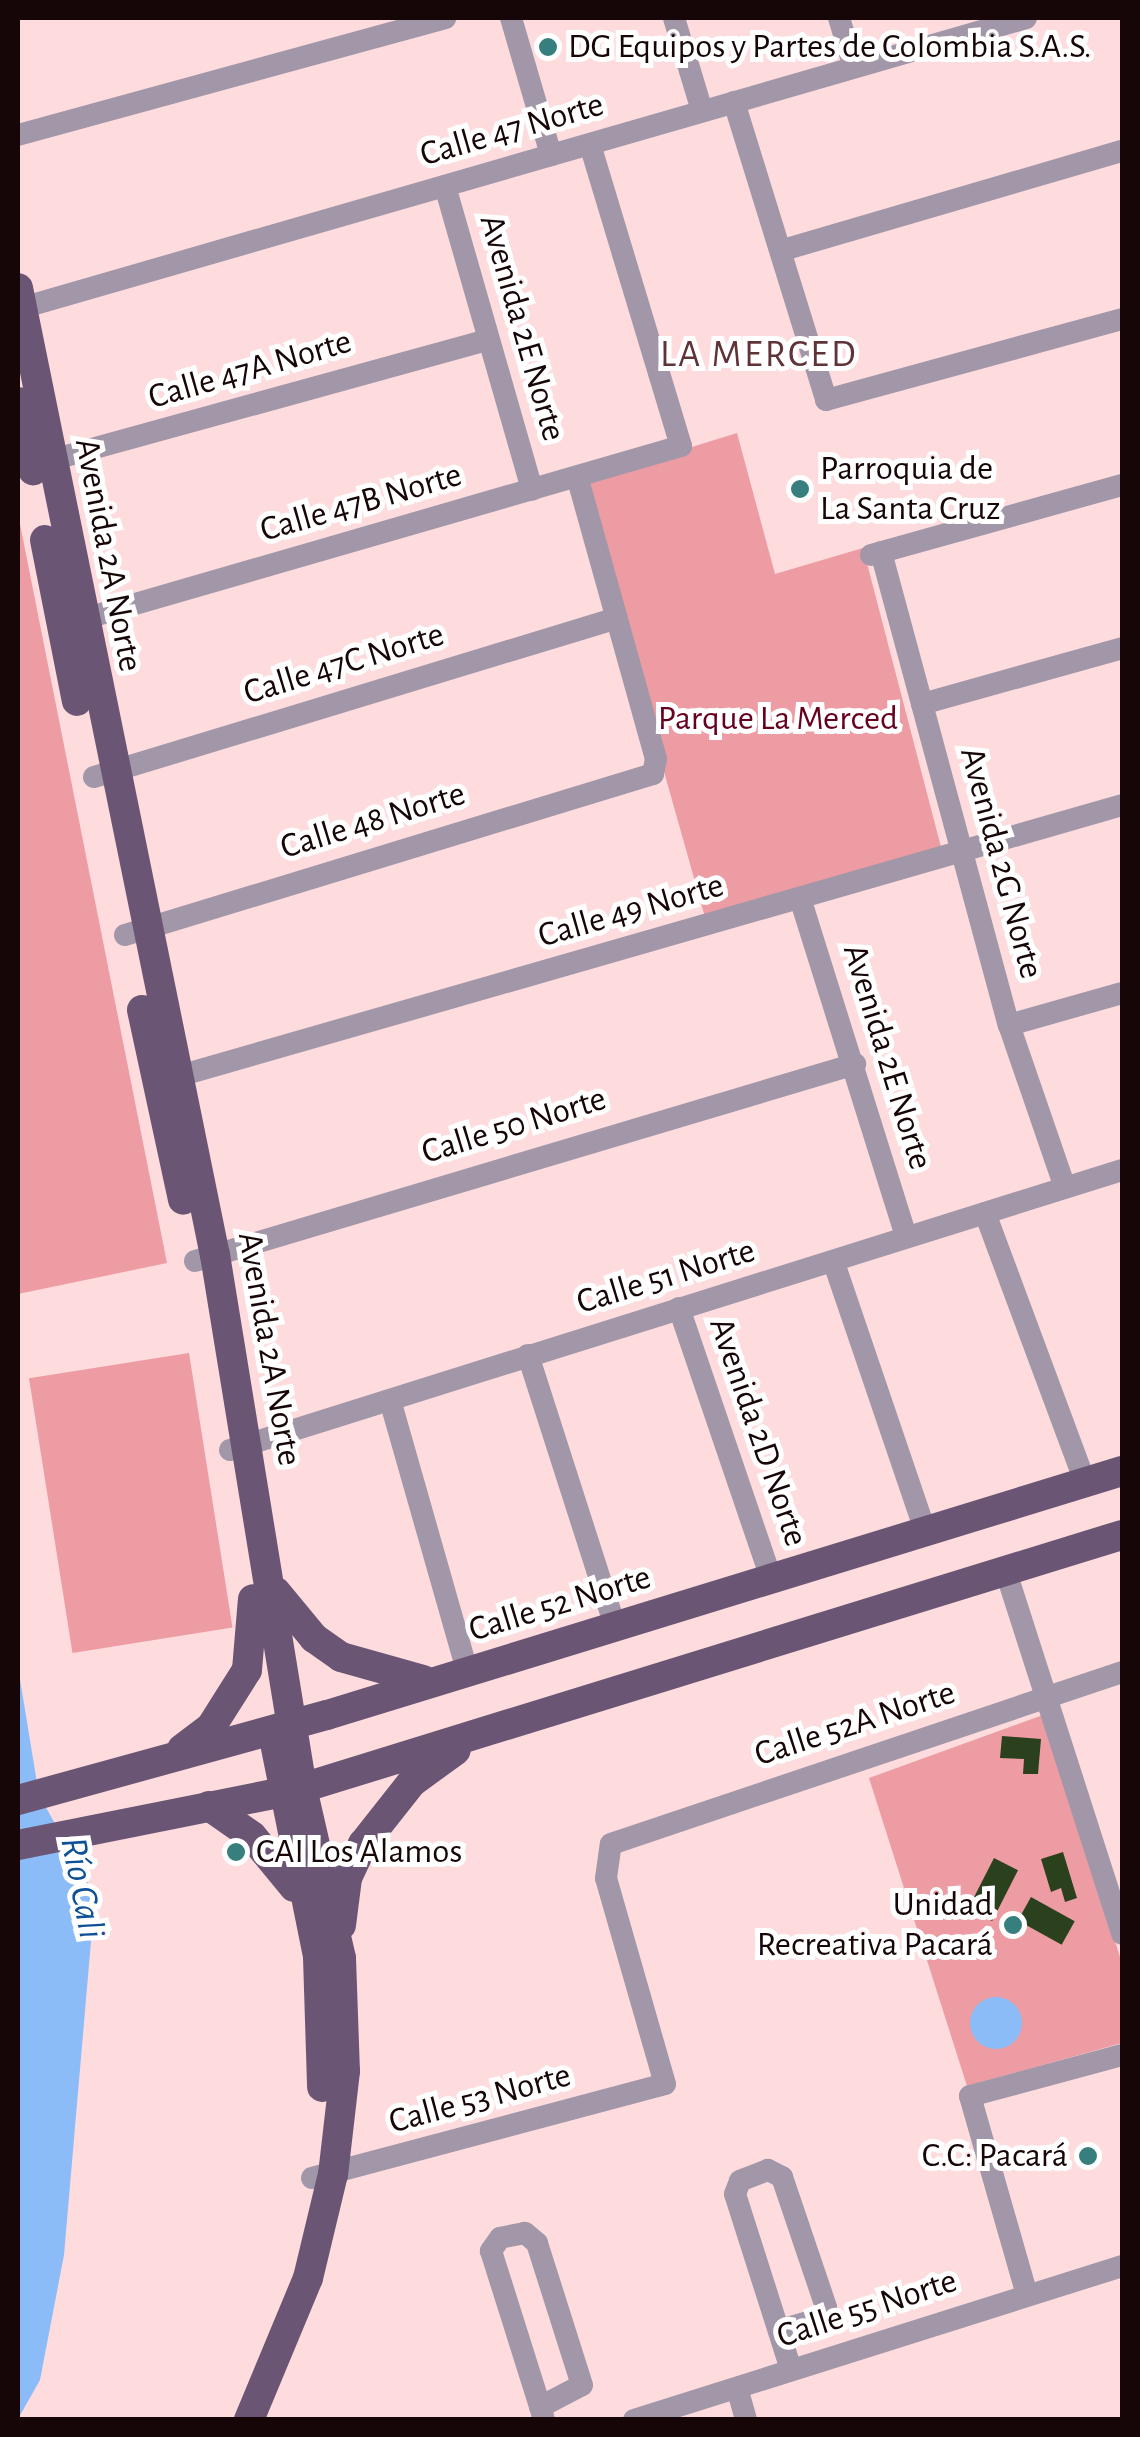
<!DOCTYPE html>
<html>
<head>
<meta charset="utf-8">
<style>
	body { margin:0 }
	#map { position:relative; width:1140px; height:2437px; overflow:hidden; background:#fedcde; font-family:"Alegreya Sans",sans-serif }
	div>[style] { position:absolute }
	[style*='--x'] { left:calc(var(--x)*1px); top:calc(var(--y)*1px); width:calc(var(--w)*1px); rotate:calc(var(--a)*1deg) }
	.green>* { inset:0; background:#ec9ca2; transform-origin:0 0 }
	.water>* { inset:0; background:#8cbcf7 }
	.round { border-radius:50% }
	.building>* { inset:0; background:#2b411e; transform-origin:0 0 }
	.minor>* { height:22px; margin:-11px; padding:0 11px; transform-origin:11px; border-radius:11px; background:#a297a8 }
	.major>* { height:30px; margin:-15px; padding:0 15px; transform-origin:15px; border-radius:15px; background:#6a5674 }
	.dots>* { width:28px; height:28px; translate:-50% -50%; box-sizing:border-box; border:5px solid #fff; border-radius:50% }
	span { translate:-50% -50%; white-space:nowrap; text-align:center; line-height:1.15; -webkit-text-stroke:10px #fff; paint-order:stroke }
	.poi-label { font-size:35px; color:#160607 }
	.left { translate:0 -50%; text-align:left }
	.right { translate:-100% -50%; text-align:right }
	.street-label { font-size:35px; color:#160607 }
	.park-label { font-size:35px; color:#66001f }
	.neighbourhood-label { font-size:38px; color:#5f3337; letter-spacing:2.5px }
	.water-label { font-size:38px; color:#0f5196; font-style:italic }
	.frame { position:absolute; inset:0; border:20px solid #160607; pointer-events:none }
</style>
</head>
<body>
<div id="map">
	<div class="green">
		<i style="clip-path:polygon(737px 433px,775px 574px,863px 548px,941px 847px,705px 917px,582px 481px)"></i>
		<i style="clip-path:polygon(18px 514px,167px 1263px,18px 1294px)"></i>
		<i style="left:189px;top:1353px;width:278px;height:162px;rotate:81deg"></i>
		<i style="clip-path:polygon(1043px 1715px,1122px 1963px,1122px 2043px,967px 2086px,869px 1778px)"></i>
	</div>
	<div class="water">
		<i style="clip-path:polygon(18px 1667px,39px 1795px,95px 1895px,64px 2255px,40px 2380px,18px 2419px)"></i>
		<i class="round" style="left:970px;top:1997px;width:52px;height:52px"></i>
	</div>
	<div class="building">
		<i style="clip-path:polygon(1002px 1736px,1041px 1739px,1038px 1774px,1023px 1774px,1024px 1759px,1000px 1758px)"></i>
		<i style="clip-path:polygon(1063px 1852px,1077px 1898px,1065px 1902px,1061px 1888px,1051px 1892px,1041px 1859px)"></i>
		<i style="left:994px;top:1858px;width:27px;height:57px;rotate:27deg"></i>
		<i style="left:1031px;top:1897px;width:50px;height:27px;rotate:29deg"></i>
	</div>
	<div class="minor">
		<i style="--x:511;--y:18;--w:143;--a:73.7"></i>
		<i style="--x:674;--y:18;--w:97;--a:73.2"></i>
		<i style="--x:839;--y:18;--w:51;--a:73"></i>
		<i style="--x:734;--y:102;--w:312;--a:72.8"></i>
		<i style="--x:826;--y:400;--w:307;--a:-15.3"></i>
		<i style="--x:18;--y:135;--w:443;--a:-15.3"></i>
		<i style="--x:445;--y:186;--w:316;--a:74"></i>
		<i style="--x:783;--y:250;--w:353;--a:-16.3"></i>
		<i style="--x:18;--y:309;--w:1049;--a:-16.1"></i>
		<i style="--x:37;--y:464;--w:467;--a:-15.4"></i>
		<i style="--x:881;--y:552;--w:490;--a:74.9"></i>
		<i style="--x:1009;--y:1025;--w:172;--a:71"></i>
		<i style="--x:871;--y:555;--w:261;--a:-15.6"></i>
		<i style="--x:73;--y:622;--w:633;--a:-16.14"></i>
		<i style="--x:681;--y:446;--w:315;--a:-106.8"></i>
		<i style="--x:922;--y:704;--w:208;--a:-15.6"></i>
		<i style="--x:94;--y:777;--w:543;--a:-16.9"></i>
		<i style="--x:800;--y:898;--w:355;--a:72.6"></i>
		<i style="--x:125;--y:935;--w:552;--a:-16.96"></i>
		<i style="--x:653;--y:774;--w:15;--a:-79"></i>
		<i style="--x:656;--y:759;--w:293;--a:-105.6"></i>
		<i style="--x:1009;--y:1025;--w:117;--a:-15.8"></i>
		<i style="--x:165;--y:1080;--w:996;--a:-16.03"></i>
		<i style="--x:985;--y:1213;--w:287;--a:69.6"></i>
		<i style="--x:195;--y:1261;--w:689;--a:-16.62"></i>
		<i style="--x:834;--y:1263;--w:283;--a:71.2"></i>
		<i style="--x:679;--y:1308;--w:285;--a:71.2"></i>
		<i style="--x:528;--y:1355;--w:285;--a:72.2"></i>
		<i style="--x:390;--y:1400;--w:282;--a:74.1"></i>
		<i style="--x:230;--y:1450;--w:935;--a:-17.43"></i>
		<i style="--x:1005;--y:1569;--w:383;--a:72.2"></i>
		<i style="--x:312;--y:2178;--w:365;--a:-14.9"></i>
		<i style="--x:665;--y:2084;--w:214;--a:-106"></i>
		<i style="--x:606;--y:1878;--w:34;--a:-82"></i>
		<i style="--x:611;--y:1844;--w:539;--a:-18.6"></i>
		<i style="--x:1027;--y:2295;--w:207;--a:-106"></i>
		<i style="--x:970;--y:2096;--w:157;--a:-15.1"></i>
		<i style="--x:780;--y:2330;--w:40;--a:-16"></i>
		<i style="--x:818;--y:2319;--w:14;--a:-56"></i>
		<i style="--x:826;--y:2307;--w:137;--a:-108.7"></i>
		<i style="--x:782;--y:2177;--w:16;--a:-153"></i>
		<i style="--x:768;--y:2170;--w:30;--a:159"></i>
		<i style="--x:740;--y:2181;--w:14;--a:111"></i>
		<i style="--x:735;--y:2194;--w:184;--a:72.3"></i>
		<i style="--x:737;--y:2388;--w:33;--a:74"></i>
		<i style="--x:540;--y:2407;--w:47;--a:-27.6"></i>
		<i style="--x:582;--y:2385;--w:149;--a:-107.6"></i>
		<i style="--x:537;--y:2243;--w:16;--a:-140"></i>
		<i style="--x:525;--y:2233;--w:25;--a:169"></i>
		<i style="--x:500;--y:2238;--w:16;--a:125"></i>
		<i style="--x:491;--y:2251;--w:170;--a:72.5"></i>
		<i style="--x:542;--y:2413;--w:7;--a:74"></i>
		<i style="--x:634;--y:2420;--w:512;--a:-17.51"></i>
	</div>
	<div class="major">
		<i style="--x:18;--y:288;--w:987;--a:78.49"></i>
		<i style="--x:215;--y:1255;--w:540;--a:80.73"></i>
		<i style="--x:302;--y:1788;--w:174;--a:77.1"></i>
		<i style="--x:341;--y:1958;--w:113;--a:88"></i>
		<i style="--x:345;--y:2071;--w:104;--a:96.6"></i>
		<i style="--x:333;--y:2174;--w:107;--a:103.5"></i>
		<i style="--x:308;--y:2278;--w:154;--a:112.6"></i>
		<i style="--x:18;--y:402;--w:70;--a:77.6"></i>
		<i style="--x:45;--y:540;--w:164;--a:78.8"></i>
		<i style="--x:142;--y:1010;--w:194;--a:77.8"></i>
		<i style="--x:276;--y:1592;--w:60;--a:50.4"></i>
		<i style="--x:314;--y:1638;--w:33;--a:35"></i>
		<i style="--x:341;--y:1657;--w:85;--a:15.7"></i>
		<i style="--x:274;--y:1738;--w:223;--a:78.6"></i>
		<i style="--x:318;--y:1957;--w:130;--a:88.2"></i>
		<i style="--x:182;--y:1749;--w:36;--a:-37"></i>
		<i style="--x:211;--y:1727;--w:67;--a:-57.7"></i>
		<i style="--x:247;--y:1670;--w:71;--a:-85.2"></i>
		<i style="--x:18;--y:1800;--w:320;--a:-15.4"></i>
		<i style="--x:327;--y:1715;--w:832;--a:-17.06"></i>
		<i style="--x:209;--y:1806;--w:52;--a:34.9"></i>
		<i style="--x:252;--y:1836;--w:66;--a:50.5"></i>
		<i style="--x:18;--y:1845;--w:290;--a:-11.3"></i>
		<i style="--x:302;--y:1788;--w:858;--a:-17.15"></i>
		<i style="--x:341;--y:1925;--w:47;--a:-82.7"></i>
		<i style="--x:347;--y:1878;--w:38;--a:-65"></i>
		<i style="--x:363;--y:1844;--w:79;--a:-51.7"></i>
		<i style="--x:412;--y:1782;--w:54;--a:-36"></i>
	</div>
	<div class="dots">
		<i style="left:548px;top:47px;background:#367f7e"></i>
		<i style="left:800px;top:489px;background:#367f7e"></i>
		<i style="left:236px;top:1852px;background:#367f7e"></i>
		<i style="left:1013px;top:1925px;background:#367f7e"></i>
		<i style="left:1088px;top:2156px;background:#367f7e"></i>
	</div>
	<div class="poi-label">
		<span class="left" style="left:568px;top:47px">DG Equipos y Partes de Colombia S.A.S.</span>
		<span class="left" style="left:820px;top:489px">Parroquia de<br>La Santa Cruz</span>
		<span class="left" style="left:256px;top:1852px">CAI Los Alamos</span>
		<span class="right" style="left:993px;top:1925px">Unidad<br>Recreativa Pacará</span>
		<span class="right" style="left:1068px;top:2156px">C.C: Pacará</span>
	</div>
	<div class="street-label">
		<span style="left:512px;top:130px;rotate:-16deg">Calle 47 Norte</span>
		<span style="left:522px;top:328px;rotate:74deg">Avenida 2E Norte</span>
		<span style="left:250px;top:370px;rotate:-16deg">Calle 47A Norte</span>
		<span style="left:361px;top:503px;rotate:-16deg">Calle 47B Norte</span>
		<span style="left:108px;top:555px;rotate:79deg">Avenida 2A Norte</span>
		<span style="left:344px;top:664px;rotate:-17deg">Calle 47C Norte</span>
		<span style="left:373px;top:821px;rotate:-17deg">Calle 48 Norte</span>
		<span style="left:1001px;top:863px;rotate:75deg">Avenida 2G Norte</span>
		<span style="left:631px;top:911px;rotate:-16deg">Calle 49 Norte</span>
		<span style="left:887px;top:1057px;rotate:73deg">Avenida 2E Norte</span>
		<span style="left:514px;top:1126px;rotate:-17deg">Calle 50 Norte</span>
		<span style="left:666px;top:1277px;rotate:-17deg">Calle 51 Norte</span>
		<span style="left:269px;top:1349px;rotate:80deg">Avenida 2A Norte</span>
		<span style="left:758px;top:1432px;rotate:71deg">Avenida 2D Norte</span>
		<span style="left:560px;top:1604px;rotate:-17deg">Calle 52 Norte</span>
		<span style="left:855px;top:1724px;rotate:-18deg">Calle 52A Norte</span>
		<span style="left:480px;top:2099px;rotate:-15deg">Calle 53 Norte</span>
		<span style="left:867px;top:2309px;rotate:-18deg">Calle 55 Norte</span>
	</div>
	<div class="park-label">
		<span style="left:778px;top:719px">Parque La Merced</span>
	</div>
	<div class="neighbourhood-label">
		<span style="left:759px;top:356px">LA MERCED</span>
	</div>
	<div class="water-label">
		<span style="left:81px;top:1888px;rotate:79deg">Río Cali</span>
	</div>
	<div class="frame"></div>
</div>
</body>
</html>
